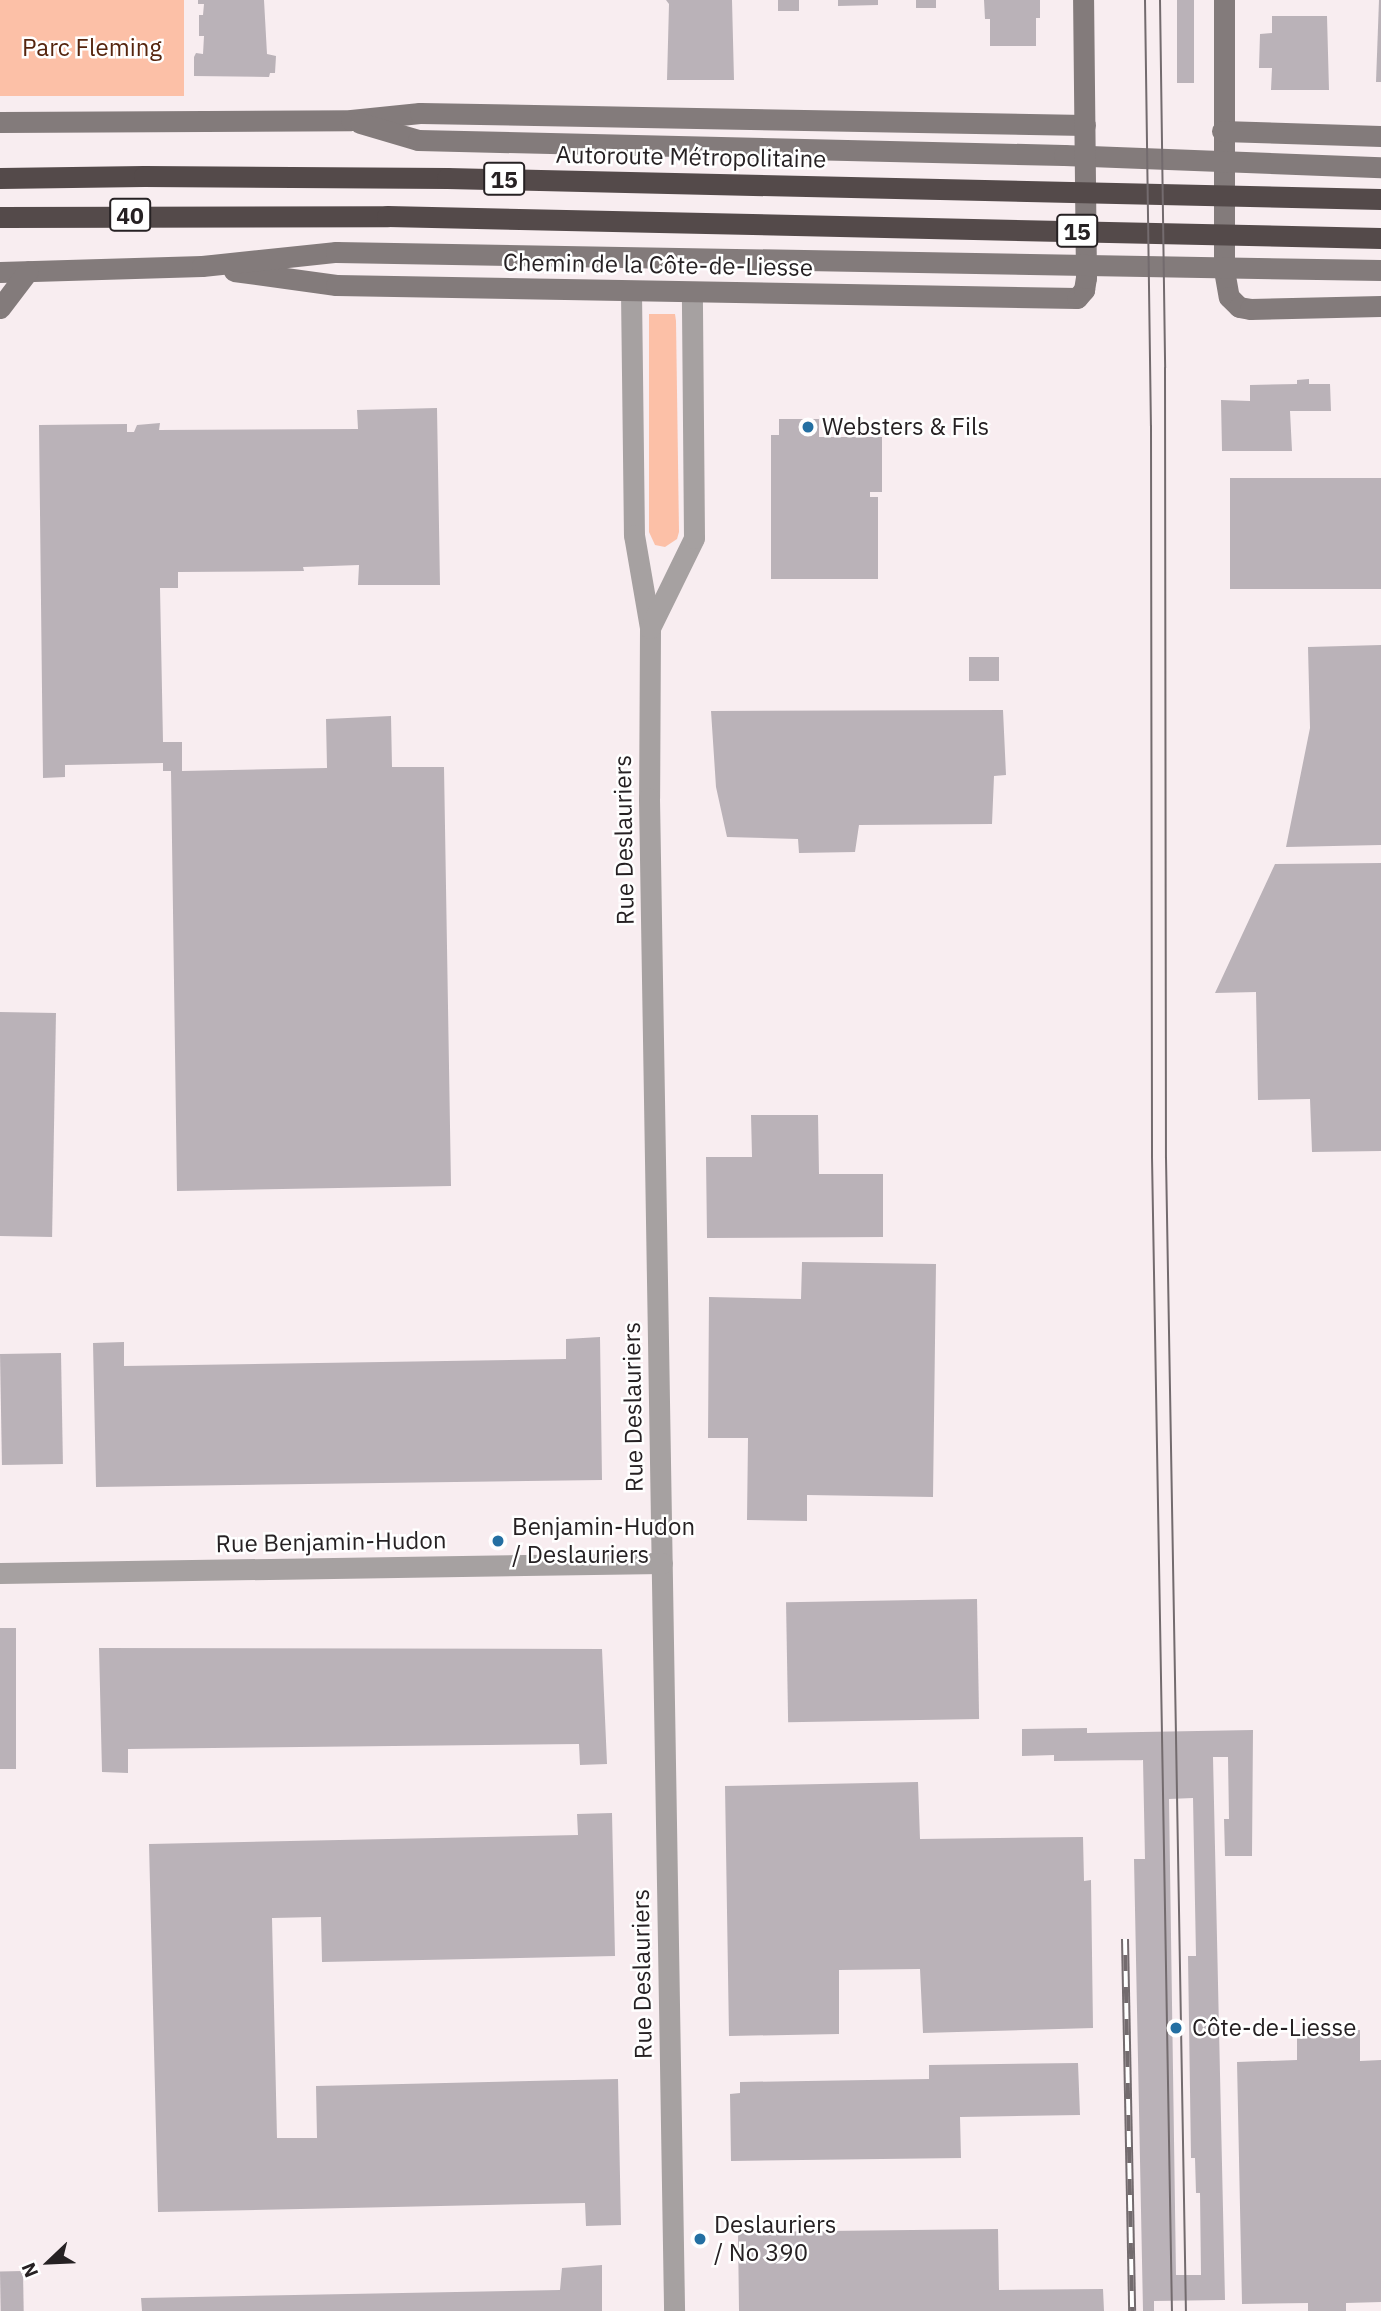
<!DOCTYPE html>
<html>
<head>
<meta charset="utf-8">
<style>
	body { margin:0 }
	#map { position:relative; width:1381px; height:2311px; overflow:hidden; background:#f8edf0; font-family:"IBM Plex Sans",sans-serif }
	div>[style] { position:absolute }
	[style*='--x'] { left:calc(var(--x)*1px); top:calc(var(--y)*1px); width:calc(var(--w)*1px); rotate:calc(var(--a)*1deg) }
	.green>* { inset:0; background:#fcc0a7; transform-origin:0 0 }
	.building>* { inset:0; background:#bab2b8; transform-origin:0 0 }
	.street>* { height:21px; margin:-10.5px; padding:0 10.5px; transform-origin:10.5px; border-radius:10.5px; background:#a6a1a1 }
	.secondary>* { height:21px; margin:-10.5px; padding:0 10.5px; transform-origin:10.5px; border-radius:10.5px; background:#837b7b }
	.highway>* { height:21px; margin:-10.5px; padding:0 10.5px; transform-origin:10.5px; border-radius:10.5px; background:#544a4a }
	.tram>* { height:2px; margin:-1px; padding:0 1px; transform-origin:1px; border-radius:1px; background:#736b6e }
	.rail>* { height:8px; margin-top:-4px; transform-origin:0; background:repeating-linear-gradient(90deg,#fff 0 16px,#736b6e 0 32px); box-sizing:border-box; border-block:2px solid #736b6e }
	.dots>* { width:19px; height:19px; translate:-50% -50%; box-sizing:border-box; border:4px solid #fff; border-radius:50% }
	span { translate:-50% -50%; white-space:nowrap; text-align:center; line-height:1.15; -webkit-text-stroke:5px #fff; paint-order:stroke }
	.shield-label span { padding:2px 5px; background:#fff; border:2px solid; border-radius:5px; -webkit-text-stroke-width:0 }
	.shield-label { font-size:23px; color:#262123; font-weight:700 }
	.park-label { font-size:24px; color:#56250e }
	.street-label { font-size:24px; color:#262123 }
	.poi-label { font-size:24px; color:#262123 }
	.left { translate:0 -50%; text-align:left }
	.north { position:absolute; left:14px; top:2227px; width:70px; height:70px; -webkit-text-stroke:5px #fff; paint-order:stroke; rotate:247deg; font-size:19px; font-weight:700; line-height:28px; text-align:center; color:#262123 }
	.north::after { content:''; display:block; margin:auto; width:24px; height:32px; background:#262123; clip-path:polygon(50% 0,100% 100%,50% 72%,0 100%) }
</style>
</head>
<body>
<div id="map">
	<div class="green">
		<i style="left:0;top:0;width:184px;height:96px"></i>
		<i style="clip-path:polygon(649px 314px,675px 314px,676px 321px,679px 532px,677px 539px,665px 547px,655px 545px,649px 532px)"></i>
	</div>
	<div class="building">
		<i style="clip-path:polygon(198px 0,264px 0,267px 54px,276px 56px,275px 73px,270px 73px,269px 77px,194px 76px,194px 57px,196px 53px,203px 54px,204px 36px,199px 36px,199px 15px,203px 15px,204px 4px,198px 4px)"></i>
		<i style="clip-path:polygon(666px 0,732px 0,734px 80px,667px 80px,669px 4px)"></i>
		<i style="left:778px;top:0;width:21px;height:11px"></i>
		<i style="clip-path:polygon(838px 0,878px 0,878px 5px,838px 6px)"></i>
		<i style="left:916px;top:0;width:20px;height:8px"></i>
		<i style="clip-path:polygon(984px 0,1040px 0,1040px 18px,1036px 18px,1036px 46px,990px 46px,990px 19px,985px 19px)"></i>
		<i style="left:1177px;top:0;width:17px;height:83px"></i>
		<i style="clip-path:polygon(1379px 0,1381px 0,1381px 82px,1376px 82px)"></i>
		<i style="clip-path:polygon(1272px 16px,1327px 16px,1329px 90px,1271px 90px,1272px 68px,1259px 68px,1260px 34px,1272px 33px)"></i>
		<i style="clip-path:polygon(1309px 379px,1309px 384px,1330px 384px,1331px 411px,1290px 411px,1292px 451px,1222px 451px,1221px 400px,1250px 401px,1250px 385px,1297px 384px,1297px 380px)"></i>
		<i style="clip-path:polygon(437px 408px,440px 585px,358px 585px,359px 565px,303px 567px,304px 571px,178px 572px,178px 588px,160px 588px,163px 742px,182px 742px,182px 771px,327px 768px,326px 719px,391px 716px,392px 767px,444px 767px,451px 1186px,177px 1191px,171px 771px,163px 771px,163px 763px,65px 765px,65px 777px,43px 778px,39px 425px,127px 424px,127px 432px,134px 432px,137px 425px,160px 423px,159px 430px,358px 429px,357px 410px)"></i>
		<i style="clip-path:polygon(779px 419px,819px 419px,819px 437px,882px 437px,882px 492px,870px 492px,870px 497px,878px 497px,878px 579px,771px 579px,771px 435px,779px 435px)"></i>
		<i style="left:1381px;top:478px;width:111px;height:151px;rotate:90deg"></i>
		<i style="clip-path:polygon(1381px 645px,1381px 845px,1286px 847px,1310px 728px,1308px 647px)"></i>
		<i style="left:969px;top:657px;width:30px;height:24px"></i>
		<i style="clip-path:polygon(1003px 710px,1006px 775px,994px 776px,992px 824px,859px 825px,855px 852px,799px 853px,798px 839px,727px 837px,716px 787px,711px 711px)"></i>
		<i style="clip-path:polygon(1381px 863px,1381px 1151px,1312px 1152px,1310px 1099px,1258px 1100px,1256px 992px,1215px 993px,1275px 864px)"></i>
		<i style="left:0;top:1012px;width:56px;height:224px;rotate:1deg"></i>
		<i style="clip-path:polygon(751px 1115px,818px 1115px,819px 1174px,883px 1174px,883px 1237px,707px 1238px,706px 1157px,752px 1157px)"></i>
		<i style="clip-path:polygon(802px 1262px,936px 1264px,933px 1497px,807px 1495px,807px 1521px,747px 1520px,748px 1438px,708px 1438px,709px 1297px,801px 1299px)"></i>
		<i style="clip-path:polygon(600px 1337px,602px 1480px,96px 1487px,93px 1343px,124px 1342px,124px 1366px,566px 1359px,566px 1339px)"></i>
		<i style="left:61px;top:1353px;width:111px;height:61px;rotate:89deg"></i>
		<i style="left:977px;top:1599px;width:120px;height:191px;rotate:89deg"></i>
		<i style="left:16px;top:1628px;width:141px;height:16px;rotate:90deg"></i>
		<i style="clip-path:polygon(99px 1648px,602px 1649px,607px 1764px,580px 1765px,579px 1744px,128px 1749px,128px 1773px,102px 1772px)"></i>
		<i style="clip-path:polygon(evenodd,1087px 1728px,1087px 1733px,1253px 1730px,1252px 1856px,1225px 1856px,1224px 1819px,1229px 1819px,1228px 1757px,1213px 1757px,1225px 2300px,1154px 2301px,1154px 2311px,1143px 2311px,1134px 1859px,1145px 1859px,1143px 1760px,1054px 1761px,1054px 1755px,1022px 1756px,1022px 1729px,1087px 1728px,1193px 1798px,1196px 1956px,1188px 1956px,1191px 2158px,1195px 2158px,1196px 2193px,1200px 2193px,1201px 2275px,1176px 2275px,1169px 1799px,1193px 1798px)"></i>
		<i style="clip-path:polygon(918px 1782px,920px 1839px,1083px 1837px,1084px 1881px,1091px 1880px,1093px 2028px,923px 2033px,920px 1969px,839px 1970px,839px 2034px,729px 2036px,725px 1786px)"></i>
		<i style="clip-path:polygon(612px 1813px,615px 1956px,322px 1962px,321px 1917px,272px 1918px,277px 2138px,317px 2138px,316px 2086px,618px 2079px,621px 2225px,586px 2226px,585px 2203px,158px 2212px,149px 1844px,578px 1835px,577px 1814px)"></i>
		<i style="clip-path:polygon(1360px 2030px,1360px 2061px,1381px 2060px,1381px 2302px,1346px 2303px,1346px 2311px,1308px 2311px,1308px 2303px,1242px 2304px,1237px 2062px,1297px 2060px,1297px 2032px)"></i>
		<i style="clip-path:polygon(1078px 2063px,1080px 2115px,960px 2117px,961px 2158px,731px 2161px,730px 2094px,740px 2093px,740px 2082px,929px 2079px,929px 2065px)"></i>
		<i style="clip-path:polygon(998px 2229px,999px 2290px,1103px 2289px,1104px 2311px,739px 2311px,738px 2232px)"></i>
		<i style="clip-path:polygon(602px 2265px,602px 2311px,142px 2311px,141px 2298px,560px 2290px,562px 2268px)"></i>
		<i style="left:23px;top:2271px;width:40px;height:23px;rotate:89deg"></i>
	</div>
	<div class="street">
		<i style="--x:631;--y:292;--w:243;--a:89.3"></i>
		<i style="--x:634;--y:535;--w:94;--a:80.2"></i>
		<i style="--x:650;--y:628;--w:170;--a:90.3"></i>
		<i style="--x:649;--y:798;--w:1513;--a:89.05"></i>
		<i style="--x:650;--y:628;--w:100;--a:-63.9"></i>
		<i style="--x:694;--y:538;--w:245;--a:-90.5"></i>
		<i style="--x:0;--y:1573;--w:662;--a:-0.87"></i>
	</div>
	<div class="secondary">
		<i style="--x:1224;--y:0;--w:270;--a:90"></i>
		<i style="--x:1224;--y:270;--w:27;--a:80"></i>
		<i style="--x:1229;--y:297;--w:14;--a:45"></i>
		<i style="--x:1239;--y:307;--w:11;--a:10"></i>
		<i style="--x:1250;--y:309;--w:131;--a:-1.3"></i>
		<i style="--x:0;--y:122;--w:351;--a:-0.3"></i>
		<i style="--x:351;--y:120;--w:69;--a:-5.8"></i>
		<i style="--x:420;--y:113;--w:665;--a:1.03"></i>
		<i style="--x:360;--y:123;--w:60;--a:16.3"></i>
		<i style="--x:418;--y:140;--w:646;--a:1.33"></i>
		<i style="--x:1064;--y:155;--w:317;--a:2.2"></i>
		<i style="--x:1222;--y:131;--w:159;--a:1.8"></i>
		<i style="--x:234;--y:271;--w:103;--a:7.8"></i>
		<i style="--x:336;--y:285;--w:741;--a:1.01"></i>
		<i style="--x:1077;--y:298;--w:11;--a:-49"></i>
		<i style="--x:1084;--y:290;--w:12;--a:-81"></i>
		<i style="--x:1086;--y:278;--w:278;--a:-90.6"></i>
		<i style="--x:0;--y:272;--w:202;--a:-1.7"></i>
		<i style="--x:202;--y:266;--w:135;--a:-6"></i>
		<i style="--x:336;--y:252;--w:1045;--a:0.99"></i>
		<i style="--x:0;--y:308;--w:46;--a:-52.9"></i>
	</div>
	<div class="highway">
		<i style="--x:0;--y:178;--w:144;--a:-0.8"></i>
		<i style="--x:144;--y:176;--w:303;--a:0.4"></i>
		<i style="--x:447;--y:178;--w:934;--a:1.29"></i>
		<i style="--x:0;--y:217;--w:387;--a:-0.1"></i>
		<i style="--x:387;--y:216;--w:994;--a:1.27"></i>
	</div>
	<div class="tram">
		<i style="--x:1145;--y:0;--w:426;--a:89.2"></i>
		<i style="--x:1151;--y:426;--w:731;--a:89.92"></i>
		<i style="--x:1152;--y:1157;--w:1154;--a:89.01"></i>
		<i style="--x:1160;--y:0;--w:368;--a:89.2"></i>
		<i style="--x:1165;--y:368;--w:790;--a:89.93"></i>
		<i style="--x:1166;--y:1158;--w:1153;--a:89.01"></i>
	</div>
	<div class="rail">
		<i style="--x:1125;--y:1939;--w:372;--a:88.9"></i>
	</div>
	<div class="dots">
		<i style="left:808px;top:427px;background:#246fa2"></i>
		<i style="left:498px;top:1541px;background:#246fa2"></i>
		<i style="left:1176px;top:2028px;background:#246fa2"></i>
		<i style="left:700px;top:2239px;background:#246fa2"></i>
	</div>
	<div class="shield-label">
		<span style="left:504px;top:179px">15</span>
		<span style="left:130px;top:215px">40</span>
		<span style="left:1077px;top:231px">15</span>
	</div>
	<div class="park-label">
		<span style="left:92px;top:48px">Parc Fleming</span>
	</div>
	<div class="street-label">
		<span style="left:691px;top:157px;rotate:1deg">Autoroute Métropolitaine</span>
		<span style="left:658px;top:265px;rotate:1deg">Chemin de la Côte-de-Liesse</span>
		<span style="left:624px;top:840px;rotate:-91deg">Rue Deslauriers</span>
		<span style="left:633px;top:1407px;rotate:-91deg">Rue Deslauriers</span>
		<span style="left:331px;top:1542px;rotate:-1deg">Rue Benjamin-Hudon</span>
		<span style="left:642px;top:1974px;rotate:-91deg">Rue Deslauriers</span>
	</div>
	<div class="poi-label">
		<span class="left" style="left:822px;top:427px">Websters &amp; Fils</span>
		<span class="left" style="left:512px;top:1541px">Benjamin-Hudon<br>/ Deslauriers</span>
		<span class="left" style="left:1192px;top:2028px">Côte-de-Liesse</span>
		<span class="left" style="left:714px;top:2239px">Deslauriers<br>/ No 390</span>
	</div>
	<div class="north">N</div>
</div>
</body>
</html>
